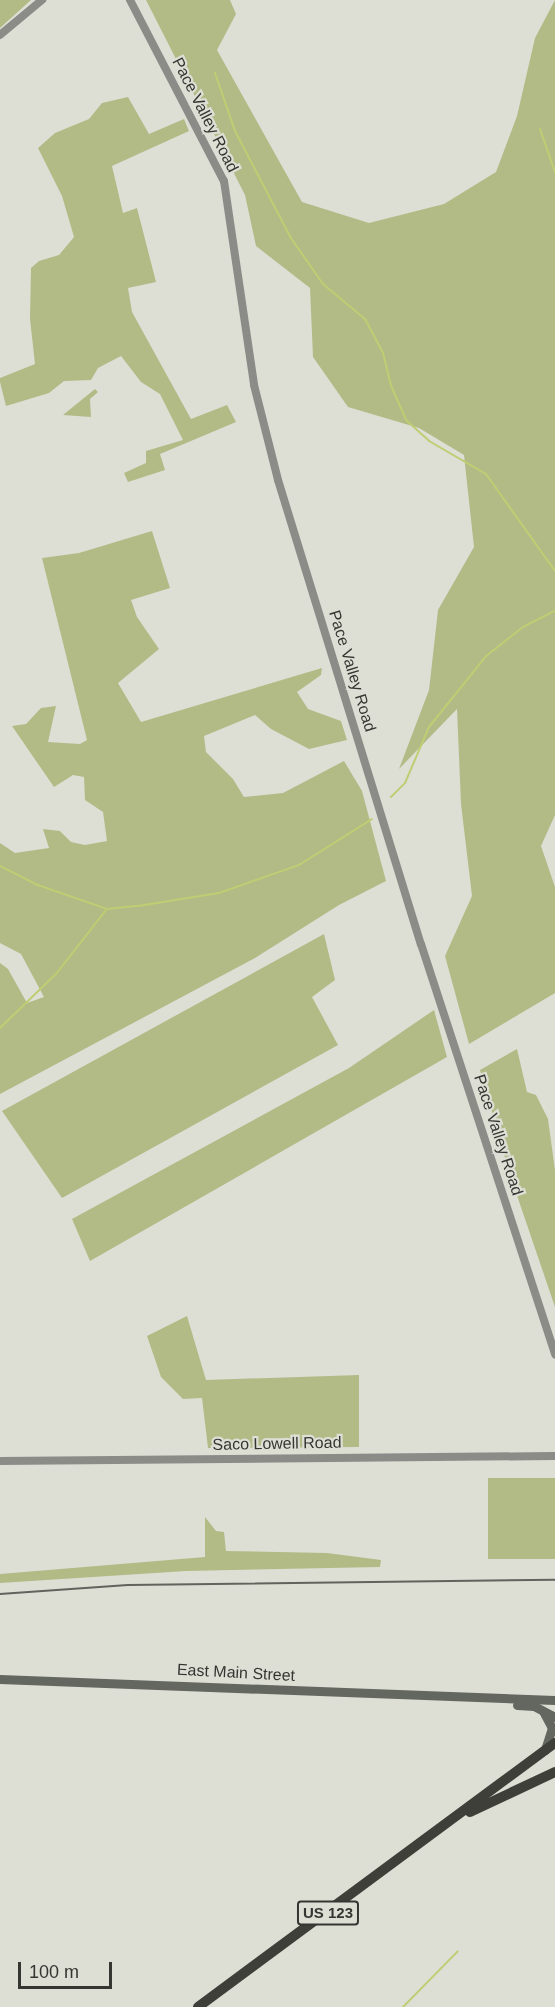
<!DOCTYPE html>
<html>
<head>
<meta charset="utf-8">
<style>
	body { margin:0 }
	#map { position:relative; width:555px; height:2007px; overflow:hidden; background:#dddfd5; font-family:Arial,sans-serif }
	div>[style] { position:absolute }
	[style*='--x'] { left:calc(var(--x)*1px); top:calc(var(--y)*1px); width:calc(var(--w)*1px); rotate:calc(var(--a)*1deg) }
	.green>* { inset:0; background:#b2bb86; transform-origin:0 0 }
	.stream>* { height:2px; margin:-1px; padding:0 1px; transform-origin:1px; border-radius:1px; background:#bfcd73 }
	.tertiary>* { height:8px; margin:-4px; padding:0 4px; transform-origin:4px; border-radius:4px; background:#8b8c88 }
	.secondary>* { height:9px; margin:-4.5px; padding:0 4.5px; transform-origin:4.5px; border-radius:4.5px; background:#646660 }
	.trunk>* { height:10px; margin:-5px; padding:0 5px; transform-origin:5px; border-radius:5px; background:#3e3f38 }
	.rail>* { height:2px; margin:-1px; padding:0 1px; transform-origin:1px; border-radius:1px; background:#61635d }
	span { translate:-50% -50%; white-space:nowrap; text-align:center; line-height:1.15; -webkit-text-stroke:4.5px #dddfd5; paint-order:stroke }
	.shield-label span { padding:2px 4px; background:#dddfd5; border:2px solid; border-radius:4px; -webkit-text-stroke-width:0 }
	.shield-label { font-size:15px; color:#353632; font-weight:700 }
	.street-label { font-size:16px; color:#353632 }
	.scale { position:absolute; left:18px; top:1962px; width:94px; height:27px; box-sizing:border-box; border:3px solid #353632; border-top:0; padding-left:8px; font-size:18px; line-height:21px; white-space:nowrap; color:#353632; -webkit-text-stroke:4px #dddfd5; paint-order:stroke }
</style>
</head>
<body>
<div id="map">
	<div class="green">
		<i style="clip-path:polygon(0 0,31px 0,0 28px)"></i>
		<i style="clip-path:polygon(146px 0,230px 0,236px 14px,217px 50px,302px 202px,369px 223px,444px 204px,496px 172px,517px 116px,535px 38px,555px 0,555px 815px,541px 846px,555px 887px,555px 993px,469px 1044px,445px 956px,472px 896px,461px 804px,457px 709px,399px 769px,429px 690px,438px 610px,474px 547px,464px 455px,419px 428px,348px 407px,313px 357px,310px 288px,256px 246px,245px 195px)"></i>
		<i style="clip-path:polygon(128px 97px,149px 134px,184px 119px,189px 131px,112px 166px,123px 213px,137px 208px,156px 282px,128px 288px,132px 312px,191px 419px,227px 405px,236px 422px,160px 454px,165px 470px,128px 482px,124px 473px,146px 463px,146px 451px,183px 440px,160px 394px,141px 382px,121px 356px,98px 368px,91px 380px,64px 381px,49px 393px,6px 406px,0 382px,0 378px,35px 364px,30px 319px,31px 268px,39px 261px,59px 255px,74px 237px,62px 196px,38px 148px,55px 133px,89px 119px,102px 103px)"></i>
		<i style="clip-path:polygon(95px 389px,98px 392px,90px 399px,91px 417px,63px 415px)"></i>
		<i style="clip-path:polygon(152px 531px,170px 588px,131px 600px,137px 617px,159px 649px,118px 683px,141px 722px,322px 668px,321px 675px,297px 692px,308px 709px,341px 721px,347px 740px,309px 749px,271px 729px,255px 715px,204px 736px,206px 752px,233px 779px,244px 797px,283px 793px,344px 761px,362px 791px,386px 881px,339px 905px,255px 958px,0 1094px,0 963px,8px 969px,27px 1003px,44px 997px,21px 954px,0 943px,0 843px,15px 853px,49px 848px,43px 829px,60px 831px,71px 842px,85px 845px,107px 841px,103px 812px,85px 800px,84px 777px,73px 775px,54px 787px,12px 726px,26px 724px,41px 708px,56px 706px,48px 742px,80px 744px,87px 740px,42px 558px,79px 553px)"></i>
		<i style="clip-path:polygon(324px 934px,335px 980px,312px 997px,338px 1045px,62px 1198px,2px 1111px)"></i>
		<i style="clip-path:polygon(434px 1010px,447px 1057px,90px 1261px,72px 1219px,349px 1068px)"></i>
		<i style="clip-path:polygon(517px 1049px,527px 1092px,536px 1095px,548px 1119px,555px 1170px,555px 1307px,509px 1172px,480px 1070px)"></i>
		<i style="clip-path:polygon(187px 1316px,206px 1380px,359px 1375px,359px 1447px,208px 1448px,202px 1398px,183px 1399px,161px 1377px,147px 1336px)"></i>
		<i style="left:555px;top:1478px;width:81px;height:67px;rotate:90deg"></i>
		<i style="clip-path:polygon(205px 1517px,216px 1531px,224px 1532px,226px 1551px,327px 1553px,381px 1560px,380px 1567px,186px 1571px,0 1583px,0 1574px,205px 1557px)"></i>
	</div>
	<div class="stream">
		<i style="--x:215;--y:73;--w:61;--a:71"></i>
		<i style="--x:235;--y:131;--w:121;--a:62.4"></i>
		<i style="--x:291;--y:238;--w:56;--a:55.2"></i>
		<i style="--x:323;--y:284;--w:55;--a:39.8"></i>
		<i style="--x:365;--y:319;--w:38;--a:62"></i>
		<i style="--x:383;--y:353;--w:36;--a:76"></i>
		<i style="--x:392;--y:388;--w:36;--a:66"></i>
		<i style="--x:407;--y:421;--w:30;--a:42"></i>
		<i style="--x:429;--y:441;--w:66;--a:30.1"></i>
		<i style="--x:486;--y:474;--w:119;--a:54.6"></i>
		<i style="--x:540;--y:129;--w:46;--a:70.8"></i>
		<i style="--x:391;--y:797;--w:20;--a:-45"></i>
		<i style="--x:405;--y:783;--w:61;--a:-66.8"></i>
		<i style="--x:429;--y:727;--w:91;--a:-51.2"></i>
		<i style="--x:486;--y:656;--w:47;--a:-38.1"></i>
		<i style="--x:523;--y:627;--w:36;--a:-27"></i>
		<i style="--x:0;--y:866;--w:39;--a:27"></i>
		<i style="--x:35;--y:884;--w:76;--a:19.1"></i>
		<i style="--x:107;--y:909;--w:31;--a:-6"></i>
		<i style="--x:138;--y:906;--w:82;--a:-9.1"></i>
		<i style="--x:219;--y:893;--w:85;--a:-19.3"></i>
		<i style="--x:299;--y:865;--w:86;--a:-32.2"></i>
		<i style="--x:0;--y:1028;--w:78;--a:-44"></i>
		<i style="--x:56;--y:974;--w:81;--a:-52"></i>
		<i style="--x:403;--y:2007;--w:78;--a:-45.5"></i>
	</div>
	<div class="tertiary">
		<i style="--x:130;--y:0;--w:204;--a:62.6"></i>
		<i style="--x:224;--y:181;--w:206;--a:81.6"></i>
		<i style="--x:254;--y:385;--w:98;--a:75.8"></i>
		<i style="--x:278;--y:480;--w:486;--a:72.9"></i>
		<i style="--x:421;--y:944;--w:432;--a:71.9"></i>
		<i style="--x:0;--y:35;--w:55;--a:-39.8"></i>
		<i style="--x:0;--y:1461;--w:555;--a:-0.52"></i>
	</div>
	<div class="secondary">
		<i style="--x:0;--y:1679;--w:555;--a:2.17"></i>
		<i style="--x:517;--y:1705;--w:17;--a:3"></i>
		<i style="--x:534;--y:1706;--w:24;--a:28"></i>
		<i style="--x:544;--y:1713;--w:17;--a:62"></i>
		<i style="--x:552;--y:1728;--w:23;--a:108"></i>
	</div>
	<div class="trunk">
		<i style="--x:470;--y:1812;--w:94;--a:-25.2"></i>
		<i style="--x:198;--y:2007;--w:444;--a:-36.5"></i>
	</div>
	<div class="rail">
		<i style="--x:0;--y:1594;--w:128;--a:-4"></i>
		<i style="--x:128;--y:1585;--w:427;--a:-0.7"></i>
	</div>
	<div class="shield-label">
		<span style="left:328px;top:1913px">US 123</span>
	</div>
	<div class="street-label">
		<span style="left:205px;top:115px;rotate:63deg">Pace Valley Road</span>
		<span style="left:352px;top:671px;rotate:73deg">Pace Valley Road</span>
		<span style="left:498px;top:1135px;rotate:72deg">Pace Valley Road</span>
		<span style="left:277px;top:1444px;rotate:-1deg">Saco Lowell Road</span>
		<span style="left:236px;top:1673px;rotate:3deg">East Main Street</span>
	</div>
	<div class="scale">100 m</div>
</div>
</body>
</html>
